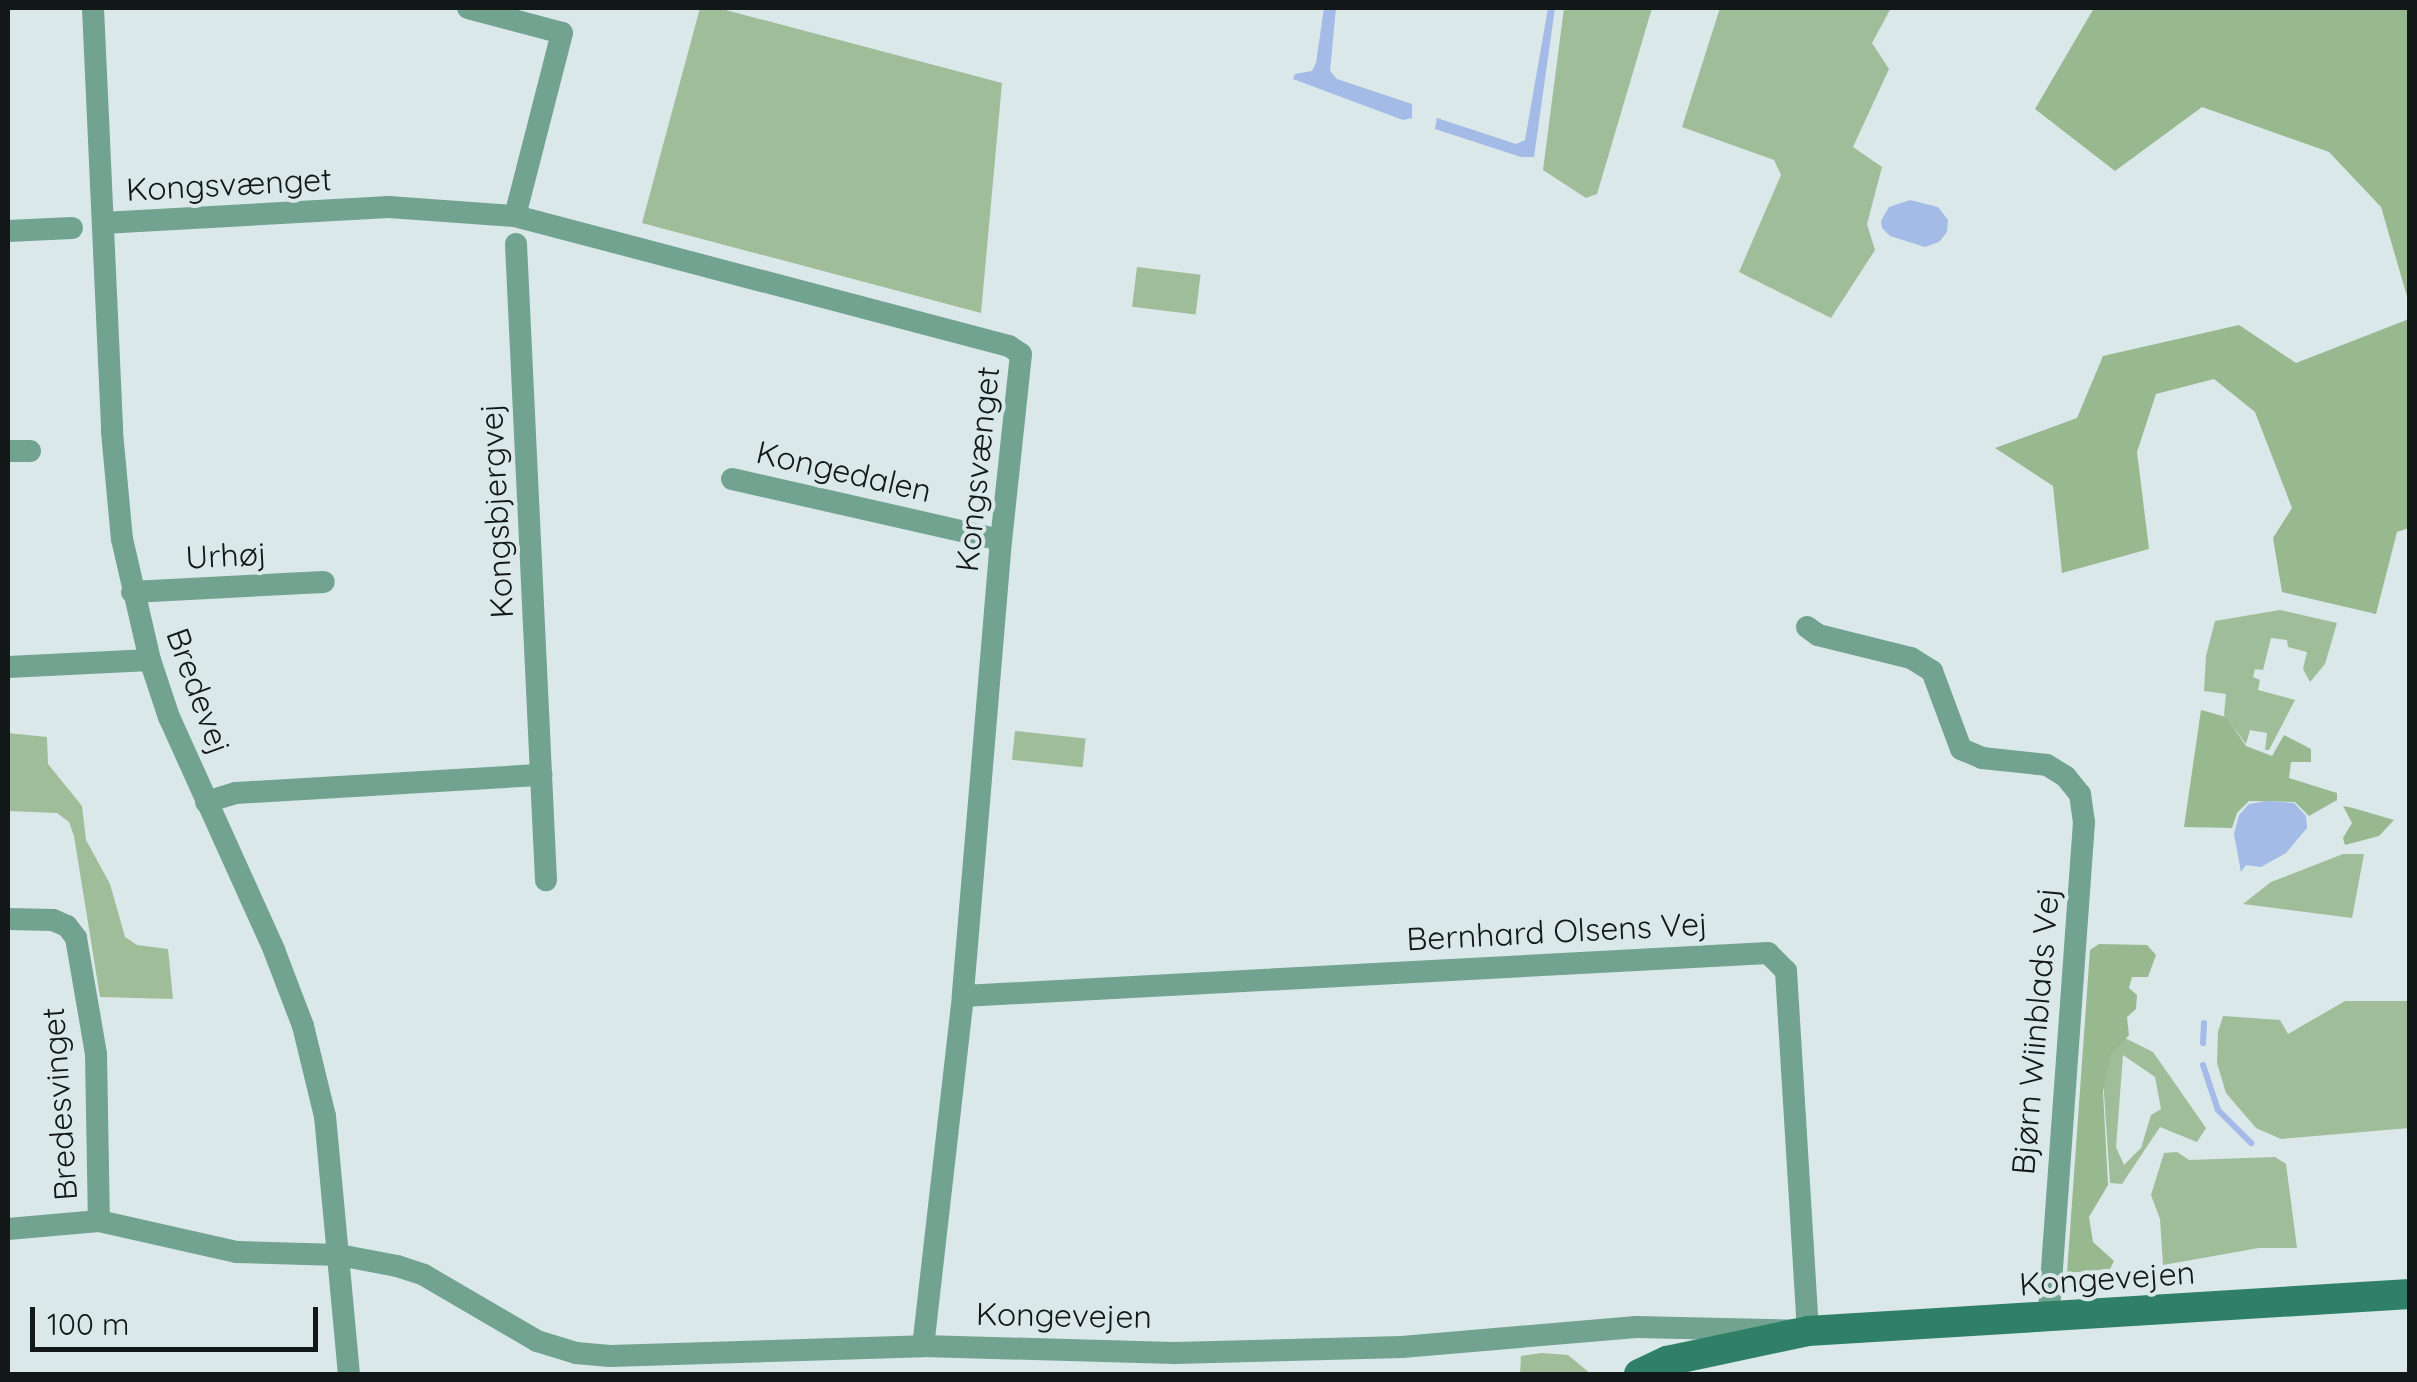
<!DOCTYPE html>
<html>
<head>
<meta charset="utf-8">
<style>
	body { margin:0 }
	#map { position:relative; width:2417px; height:1382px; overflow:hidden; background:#dae8e9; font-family:Quicksand,sans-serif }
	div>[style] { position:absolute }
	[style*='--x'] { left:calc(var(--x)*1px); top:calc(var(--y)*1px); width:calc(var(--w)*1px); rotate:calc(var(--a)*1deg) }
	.green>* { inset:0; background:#a0bd99; transform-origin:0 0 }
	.forest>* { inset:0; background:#98b990 }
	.water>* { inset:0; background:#a3bbe6 }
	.stream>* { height:6px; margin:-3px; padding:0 3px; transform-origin:3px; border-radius:3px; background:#a3bbe6 }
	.street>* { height:22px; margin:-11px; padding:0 11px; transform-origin:11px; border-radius:11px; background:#72a290 }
	.secondary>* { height:30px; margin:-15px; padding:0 15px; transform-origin:15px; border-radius:15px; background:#308068 }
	span { translate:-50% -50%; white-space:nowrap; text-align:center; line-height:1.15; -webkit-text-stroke:8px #dae8e9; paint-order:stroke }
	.street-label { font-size:32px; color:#121717 }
	.frame { position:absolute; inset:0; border:10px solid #121717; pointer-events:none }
	.scale { position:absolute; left:30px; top:1307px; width:288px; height:45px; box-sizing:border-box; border:5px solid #121717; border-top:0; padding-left:12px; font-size:30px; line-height:35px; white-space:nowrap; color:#121717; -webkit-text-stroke:8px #dae8e9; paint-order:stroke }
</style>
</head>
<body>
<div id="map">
	<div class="green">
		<i style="clip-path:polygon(700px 8px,718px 8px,1002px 83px,981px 313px,642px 223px)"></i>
		<i style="clip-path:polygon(1564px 8px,1652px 8px,1597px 194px,1586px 198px,1543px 170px)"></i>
		<i style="clip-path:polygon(1720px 8px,1891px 8px,1872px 43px,1889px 69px,1853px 147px,1882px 167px,1867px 224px,1875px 250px,1831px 318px,1739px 272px,1781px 175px,1774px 160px,1682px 127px)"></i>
		<i style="left:1137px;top:267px;width:64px;height:40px;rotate:7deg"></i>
		<i style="clip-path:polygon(2280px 610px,2337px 623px,2325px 664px,2310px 682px,2303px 669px,2307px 652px,2288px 647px,2287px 640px,2271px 638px,2263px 670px,2255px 669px,2253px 677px,2260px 680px,2258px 690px,2295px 700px,2269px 750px,2265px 750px,2267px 733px,2250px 730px,2246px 744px,2224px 715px,2226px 694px,2204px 691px,2206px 656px,2215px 621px)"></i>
		<i style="left:1015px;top:731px;width:71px;height:29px;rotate:6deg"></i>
		<i style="clip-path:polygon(8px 733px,47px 737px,48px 764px,82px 806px,86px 840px,110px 884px,125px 937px,137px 945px,168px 949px,173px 999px,100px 997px,74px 836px,69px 822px,57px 813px,8px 811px)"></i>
		<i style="clip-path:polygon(2343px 854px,2364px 854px,2352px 918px,2243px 904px,2271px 882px)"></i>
		<i style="clip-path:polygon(2345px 1001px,2409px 1001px,2409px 1128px,2281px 1139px,2256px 1128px,2226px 1093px,2217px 1063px,2218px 1032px,2223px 1016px,2280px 1020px,2288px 1034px)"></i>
		<i style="clip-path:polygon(evenodd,2119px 1035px,2153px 1052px,2206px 1128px,2197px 1142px,2160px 1127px,2122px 1184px,2110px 1183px,2102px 1064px,2119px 1035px,2123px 1055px,2155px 1077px,2161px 1109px,2151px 1115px,2141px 1148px,2124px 1165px,2116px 1147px,2123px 1055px)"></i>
		<i style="clip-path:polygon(2177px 1152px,2189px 1160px,2275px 1157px,2286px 1164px,2297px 1248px,2259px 1248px,2163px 1265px,2160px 1219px,2151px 1195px,2164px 1153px)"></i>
		<i style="clip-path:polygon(1542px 1353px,1568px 1355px,1591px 1374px,1520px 1374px,1521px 1356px)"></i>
	</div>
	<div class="forest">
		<i style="clip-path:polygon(2094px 8px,2409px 8px,2409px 303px,2381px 207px,2329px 152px,2202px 107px,2115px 171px,2035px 109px)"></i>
		<i style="clip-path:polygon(2409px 319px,2409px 528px,2397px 532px,2376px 614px,2282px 592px,2273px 538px,2292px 508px,2255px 412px,2214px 379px,2156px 394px,2137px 452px,2149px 549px,2062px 573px,2053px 486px,1995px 448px,2077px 418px,2103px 356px,2239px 325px,2296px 363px)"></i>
		<i style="clip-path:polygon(2201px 710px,2226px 717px,2246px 746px,2272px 756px,2284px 735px,2311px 749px,2311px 762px,2291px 762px,2289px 778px,2337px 793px,2337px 800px,2309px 816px,2295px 802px,2249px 801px,2237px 813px,2232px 828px,2184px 827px)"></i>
		<i style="clip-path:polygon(2343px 806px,2353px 808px,2394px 820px,2379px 836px,2345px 845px,2343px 838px,2352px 823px)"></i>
		<i style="clip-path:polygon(2099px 944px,2147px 945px,2156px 955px,2148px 977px,2132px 977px,2129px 988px,2137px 995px,2136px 1009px,2127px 1017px,2129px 1035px,2111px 1054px,2103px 1091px,2108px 1185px,2089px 1217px,2093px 1242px,2114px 1261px,2110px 1269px,2067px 1273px,2090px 950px)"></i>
	</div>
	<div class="water">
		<i style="clip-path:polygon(1324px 8px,1336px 8px,1330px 71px,1337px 79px,1412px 104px,1412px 118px,1403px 120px,1293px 79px,1295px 74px,1312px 71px,1316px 63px)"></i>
		<i style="clip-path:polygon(1548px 8px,1555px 8px,1534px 157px,1521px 157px,1435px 129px,1437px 118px,1516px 144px,1525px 140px)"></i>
		<i style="clip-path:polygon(1910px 200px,1938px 207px,1948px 220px,1947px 232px,1939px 242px,1925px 247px,1890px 236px,1882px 228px,1881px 221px,1889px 207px)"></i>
		<i style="clip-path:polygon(2268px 801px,2294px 803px,2306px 816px,2307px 828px,2286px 853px,2261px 867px,2246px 865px,2241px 872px,2234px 834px,2239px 815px,2249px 804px)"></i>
	</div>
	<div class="stream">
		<i style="--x:2203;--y:1043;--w:20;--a:-87"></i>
		<i style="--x:2203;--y:1065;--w:47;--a:71.6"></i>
		<i style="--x:2218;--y:1110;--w:47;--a:45"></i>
	</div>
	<div class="street">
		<i style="--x:93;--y:8;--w:424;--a:87.4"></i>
		<i style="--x:112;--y:432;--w:107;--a:84.7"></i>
		<i style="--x:122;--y:539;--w:124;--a:77"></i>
		<i style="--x:150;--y:660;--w:60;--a:71.6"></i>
		<i style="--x:169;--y:717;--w:256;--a:65.7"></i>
		<i style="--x:274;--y:950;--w:81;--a:69.1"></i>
		<i style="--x:303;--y:1026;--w:93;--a:76.3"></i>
		<i style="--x:325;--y:1116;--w:259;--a:84.7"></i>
		<i style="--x:468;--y:8;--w:97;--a:14.9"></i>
		<i style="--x:562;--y:33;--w:189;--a:104.4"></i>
		<i style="--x:103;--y:223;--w:286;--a:-3.2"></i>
		<i style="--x:389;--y:207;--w:126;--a:4.1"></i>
		<i style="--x:515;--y:216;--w:511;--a:14.74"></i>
		<i style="--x:1009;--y:346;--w:14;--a:34"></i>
		<i style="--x:1021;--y:354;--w:187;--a:96.1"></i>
		<i style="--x:1001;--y:540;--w:458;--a:94.8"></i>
		<i style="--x:963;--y:996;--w:352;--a:96.5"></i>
		<i style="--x:8;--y:231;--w:64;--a:-2.7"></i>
		<i style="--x:516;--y:244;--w:637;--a:87.3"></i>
		<i style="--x:8;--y:451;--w:22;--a:0"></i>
		<i style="--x:732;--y:479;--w:276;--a:12.8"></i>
		<i style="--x:132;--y:592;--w:192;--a:-3"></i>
		<i style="--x:1807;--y:627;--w:14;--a:36"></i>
		<i style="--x:1818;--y:635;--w:96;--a:13.9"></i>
		<i style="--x:1911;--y:658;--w:25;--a:32"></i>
		<i style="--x:1932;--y:671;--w:83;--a:69.6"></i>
		<i style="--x:1961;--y:749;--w:23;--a:23"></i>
		<i style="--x:1982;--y:758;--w:65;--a:6.1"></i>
		<i style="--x:2047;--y:765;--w:22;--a:32"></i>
		<i style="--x:2066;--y:777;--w:22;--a:51"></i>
		<i style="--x:2080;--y:794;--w:28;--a:82"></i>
		<i style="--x:2084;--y:822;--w:498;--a:94.1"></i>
		<i style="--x:8;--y:667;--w:142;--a:-2.8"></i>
		<i style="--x:206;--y:802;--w:31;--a:-17"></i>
		<i style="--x:236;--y:793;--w:306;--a:-3.4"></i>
		<i style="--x:8;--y:919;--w:45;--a:1.3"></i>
		<i style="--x:53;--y:920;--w:15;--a:23"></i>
		<i style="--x:67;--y:926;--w:15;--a:53"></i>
		<i style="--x:76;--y:938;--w:118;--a:80.2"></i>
		<i style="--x:96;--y:1054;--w:167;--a:89"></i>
		<i style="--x:8;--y:1229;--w:91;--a:-5"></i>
		<i style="--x:99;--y:1221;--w:141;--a:12.7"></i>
		<i style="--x:237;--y:1252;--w:102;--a:1.7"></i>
		<i style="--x:339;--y:1255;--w:59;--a:10.7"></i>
		<i style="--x:397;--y:1266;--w:28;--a:18"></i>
		<i style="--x:424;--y:1275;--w:131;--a:30.3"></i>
		<i style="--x:537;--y:1341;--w:41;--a:17.1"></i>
		<i style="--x:576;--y:1353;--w:34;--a:5"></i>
		<i style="--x:610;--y:1356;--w:313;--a:-1.8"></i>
		<i style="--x:923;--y:1346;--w:251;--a:1.6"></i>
		<i style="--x:1174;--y:1353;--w:228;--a:-1.5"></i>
		<i style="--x:1402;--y:1347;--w:235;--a:-4.9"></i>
		<i style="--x:1636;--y:1327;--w:172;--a:1.3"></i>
		<i style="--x:1808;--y:1331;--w:361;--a:-93.5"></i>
		<i style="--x:1786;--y:971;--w:25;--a:-135"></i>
		<i style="--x:1768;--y:953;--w:806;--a:176.94"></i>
	</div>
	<div class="secondary">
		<i style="--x:1639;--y:1374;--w:31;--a:-25"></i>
		<i style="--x:1667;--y:1361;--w:144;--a:-12"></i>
		<i style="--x:1808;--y:1331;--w:603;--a:-3.52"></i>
	</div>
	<div class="street-label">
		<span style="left:229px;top:184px;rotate:-3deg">Kongsvænget</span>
		<span style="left:977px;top:469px;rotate:-84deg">Kongsvænget</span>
		<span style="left:844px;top:471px;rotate:13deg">Kongedalen</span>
		<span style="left:496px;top:511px;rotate:-93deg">Kongsbjergvej</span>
		<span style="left:226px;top:555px;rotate:-3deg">Urhøj</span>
		<span style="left:199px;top:691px;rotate:70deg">Bredevej</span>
		<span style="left:1557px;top:931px;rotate:-3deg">Bernhard Olsens Vej</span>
		<span style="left:2035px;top:1031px;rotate:-85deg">Bjørn Wiinblads Vej</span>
		<span style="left:59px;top:1104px;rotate:-94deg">Bredesvinget</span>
		<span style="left:2107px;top:1278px;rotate:-4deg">Kongevejen</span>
		<span style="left:1064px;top:1315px;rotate:1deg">Kongevejen</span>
	</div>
	<div class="frame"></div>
	<div class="scale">100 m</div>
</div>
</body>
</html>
